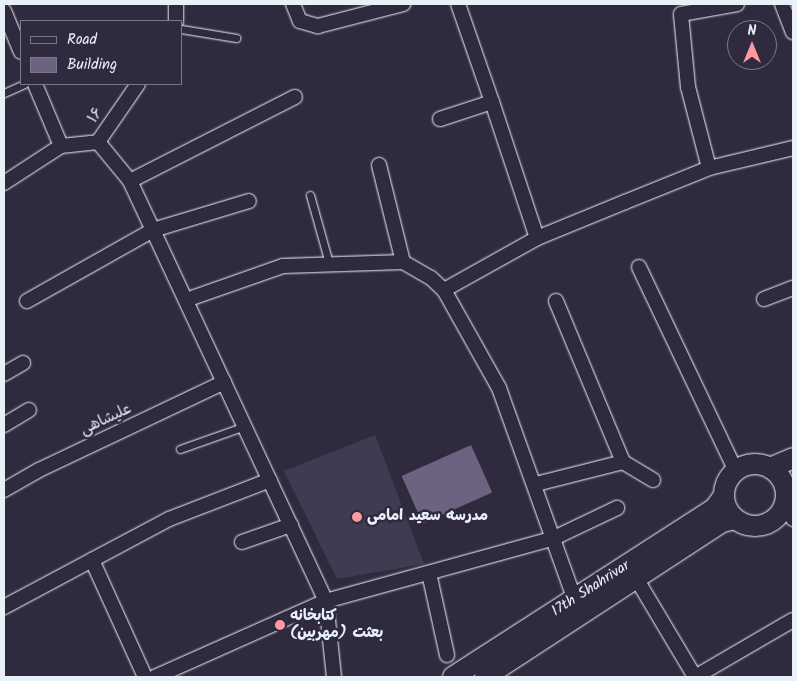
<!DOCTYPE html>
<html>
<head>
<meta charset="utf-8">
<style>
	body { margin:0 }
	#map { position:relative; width:797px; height:681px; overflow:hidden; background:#2f2a3d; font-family:Kalam,"Playpen Sans Arabic",sans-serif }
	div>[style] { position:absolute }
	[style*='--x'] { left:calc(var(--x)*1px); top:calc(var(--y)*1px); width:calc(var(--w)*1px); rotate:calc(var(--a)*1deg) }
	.built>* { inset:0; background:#413b51 }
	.building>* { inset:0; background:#6c6381; transform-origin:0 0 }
	.roads { filter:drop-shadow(0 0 1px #e8f1f8) drop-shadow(0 0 1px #e8f1f8) }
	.lane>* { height:7px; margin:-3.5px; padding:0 3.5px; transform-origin:3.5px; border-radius:3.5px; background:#2f2a3d }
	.street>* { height:14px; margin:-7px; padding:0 7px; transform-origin:7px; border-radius:7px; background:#2f2a3d }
	.secondary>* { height:20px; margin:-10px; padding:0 10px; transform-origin:10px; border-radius:10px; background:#2f2a3d }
	.secondary>.ring { margin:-10px; padding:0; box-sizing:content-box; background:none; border:20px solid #2f2a3d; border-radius:50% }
	.dots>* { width:14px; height:14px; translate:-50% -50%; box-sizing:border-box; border:2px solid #2f2a3d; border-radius:50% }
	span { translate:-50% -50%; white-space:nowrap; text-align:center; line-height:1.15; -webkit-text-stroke:5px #2f2a3d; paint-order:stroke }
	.street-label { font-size:15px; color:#e8f1f8 }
	.poi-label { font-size:15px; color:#e8f1f8; font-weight:700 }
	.left { translate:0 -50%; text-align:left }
	.frame { position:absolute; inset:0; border:5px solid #e8f1f8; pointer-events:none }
	.legend { position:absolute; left:20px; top:20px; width:162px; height:65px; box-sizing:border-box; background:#2f2a3d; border:1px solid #797a88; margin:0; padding:6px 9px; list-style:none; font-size:15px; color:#e8f1f8 }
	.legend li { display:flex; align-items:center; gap:10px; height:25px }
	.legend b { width:25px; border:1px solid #797a88 }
	.north { position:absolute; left:727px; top:20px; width:50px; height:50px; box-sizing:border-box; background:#2f2a3d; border:1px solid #797a88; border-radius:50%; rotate:0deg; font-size:14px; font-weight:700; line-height:20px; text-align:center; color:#e8f1f8 }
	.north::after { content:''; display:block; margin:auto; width:18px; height:22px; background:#ff9aa2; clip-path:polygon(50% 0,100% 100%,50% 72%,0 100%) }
</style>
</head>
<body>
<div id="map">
	<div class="built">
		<i style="clip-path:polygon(375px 435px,424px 564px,337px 579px,284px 471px)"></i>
	</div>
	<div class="building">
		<i style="left:471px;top:445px;width:52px;height:76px;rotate:66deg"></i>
	</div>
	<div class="roads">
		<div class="lane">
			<i style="--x:181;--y:29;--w:56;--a:9.3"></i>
			<i style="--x:4;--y:93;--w:22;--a:-24"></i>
			<i style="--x:310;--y:195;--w:71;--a:74.4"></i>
			<i style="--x:180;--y:449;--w:69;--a:-19.5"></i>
		</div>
		<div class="street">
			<i style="--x:176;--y:4;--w:17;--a:90"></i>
			<i style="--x:293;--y:4;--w:18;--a:68"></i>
			<i style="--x:300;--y:21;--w:19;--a:16"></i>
			<i style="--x:318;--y:26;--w:88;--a:-14.5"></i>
			<i style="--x:782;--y:4;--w:30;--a:69"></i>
			<i style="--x:4;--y:11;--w:44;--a:67.5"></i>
			<i style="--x:35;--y:84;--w:67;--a:67.2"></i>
			<i style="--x:61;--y:146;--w:37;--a:-6"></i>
			<i style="--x:98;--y:142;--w:50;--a:50.6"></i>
			<i style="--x:130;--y:181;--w:463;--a:65"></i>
			<i style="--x:326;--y:601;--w:76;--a:84"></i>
			<i style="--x:492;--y:102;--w:143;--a:71.7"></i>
			<i style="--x:440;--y:119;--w:55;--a:-18.1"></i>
			<i style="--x:492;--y:102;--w:104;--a:-109.1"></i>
			<i style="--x:98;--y:142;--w:70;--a:-55.4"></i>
			<i style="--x:379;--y:165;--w:100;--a:76.1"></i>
			<i style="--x:709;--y:168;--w:84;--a:-104.5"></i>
			<i style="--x:688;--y:87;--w:73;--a:-95.5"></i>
			<i style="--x:681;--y:14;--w:57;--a:-10.1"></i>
			<i style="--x:130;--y:181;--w:185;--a:-27"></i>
			<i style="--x:4;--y:183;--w:68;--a:-33"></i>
			<i style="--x:639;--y:267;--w:226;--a:64.6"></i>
			<i style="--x:444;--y:290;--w:107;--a:-29.2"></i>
			<i style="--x:537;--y:238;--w:95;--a:-22.2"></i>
			<i style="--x:625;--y:202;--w:91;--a:-22"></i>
			<i style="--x:709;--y:168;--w:86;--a:-13.4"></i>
			<i style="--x:764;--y:299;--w:31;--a:-21"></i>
			<i style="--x:186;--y:300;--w:103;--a:-19.3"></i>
			<i style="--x:283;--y:266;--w:120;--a:-1.9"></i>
			<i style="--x:403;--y:262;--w:32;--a:30"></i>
			<i style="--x:431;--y:278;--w:18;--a:43"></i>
			<i style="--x:444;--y:290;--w:112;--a:60.7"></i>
			<i style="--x:499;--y:388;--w:225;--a:70.3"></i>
			<i style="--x:27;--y:301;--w:145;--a:-29.4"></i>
			<i style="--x:153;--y:230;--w:100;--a:-16.8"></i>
			<i style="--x:556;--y:301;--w:174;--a:67.4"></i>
			<i style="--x:4;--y:374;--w:22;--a:-30"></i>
			<i style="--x:4;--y:425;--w:29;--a:-31"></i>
			<i style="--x:536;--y:484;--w:90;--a:-14.2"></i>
			<i style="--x:623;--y:462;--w:35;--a:31"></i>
			<i style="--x:4;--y:490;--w:40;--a:-29.7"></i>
			<i style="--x:39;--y:470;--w:205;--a:-25.4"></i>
			<i style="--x:785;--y:504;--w:17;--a:62"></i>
			<i style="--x:242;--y:542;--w:52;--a:-19.1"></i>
			<i style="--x:92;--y:560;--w:87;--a:-28"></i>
			<i style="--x:169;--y:519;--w:108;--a:-21.1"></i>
			<i style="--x:429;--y:573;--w:84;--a:77.6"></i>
			<i style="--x:636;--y:578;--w:115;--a:59.2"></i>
			<i style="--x:695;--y:677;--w:113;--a:-30.2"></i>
			<i style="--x:4;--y:607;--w:100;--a:-28.1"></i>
			<i style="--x:92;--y:560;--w:128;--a:65.6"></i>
			<i style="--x:155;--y:677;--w:187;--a:-24"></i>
			<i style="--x:326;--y:601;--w:237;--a:-15.4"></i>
			<i style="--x:554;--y:538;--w:70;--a:-25.5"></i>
		</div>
		<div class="secondary">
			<i class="ring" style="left:724px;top:464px;width:42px;height:42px"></i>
			<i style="--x:770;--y:468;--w:25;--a:-23"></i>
			<i style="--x:453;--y:677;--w:312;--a:-32.8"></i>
			<i style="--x:715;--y:508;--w:16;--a:-55"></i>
			<i style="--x:485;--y:677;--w:283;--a:-33.2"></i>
			<i style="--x:722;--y:522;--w:13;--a:-13"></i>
		</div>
	</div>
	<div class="dots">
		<i style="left:357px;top:517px;background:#ff9aa2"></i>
		<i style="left:280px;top:625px;background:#ff9aa2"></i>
	</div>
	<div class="street-label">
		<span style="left:96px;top:116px;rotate:-55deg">۱۶</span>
		<span style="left:106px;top:420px;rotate:-25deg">علیشاهی</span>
		<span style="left:591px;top:589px;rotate:-33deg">17th Shahrivar</span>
	</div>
	<div class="poi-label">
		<span class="left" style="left:367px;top:517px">مدرسه سعید امامی</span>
		<span class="left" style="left:290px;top:625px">کتابخانه<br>بعثت (مهربین)</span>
	</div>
	<div class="frame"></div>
	<ul class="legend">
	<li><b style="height:6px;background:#2f2a3d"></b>Road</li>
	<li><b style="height:14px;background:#6c6381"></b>Building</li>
	</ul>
	<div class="north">N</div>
</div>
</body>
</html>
